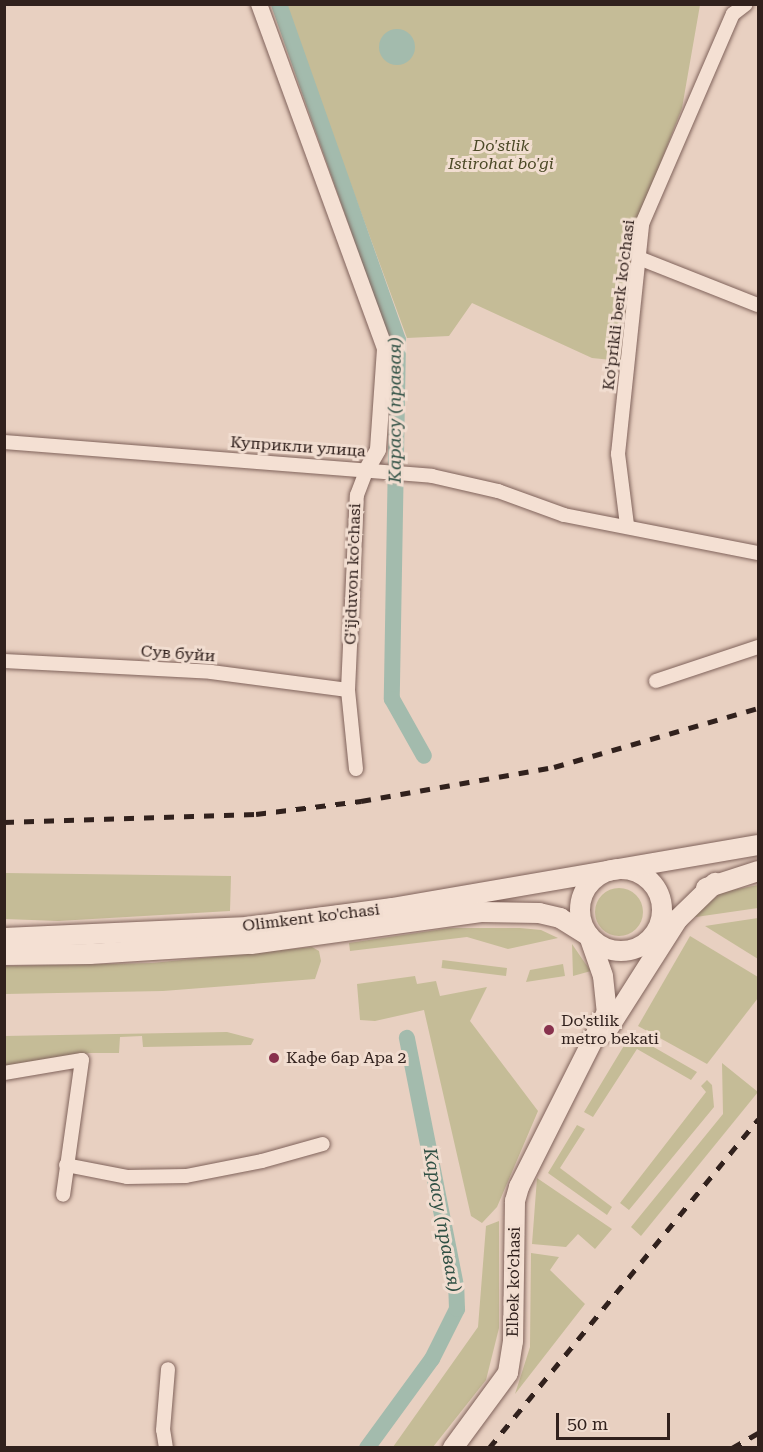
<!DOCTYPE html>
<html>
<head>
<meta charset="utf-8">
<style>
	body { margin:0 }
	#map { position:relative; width:763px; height:1452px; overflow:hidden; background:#e8d0c1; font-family:"Roboto Serif",serif }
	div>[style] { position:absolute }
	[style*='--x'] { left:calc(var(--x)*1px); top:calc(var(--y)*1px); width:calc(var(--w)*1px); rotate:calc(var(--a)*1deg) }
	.green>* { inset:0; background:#c5bc97; transform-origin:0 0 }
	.round { border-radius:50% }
	.water>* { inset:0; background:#a3bbad }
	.canal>* { height:16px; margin:-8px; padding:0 8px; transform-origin:8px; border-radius:8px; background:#a3bbad }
	.roads { filter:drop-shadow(0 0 2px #80635b) drop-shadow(0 0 2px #80635b) }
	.minor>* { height:14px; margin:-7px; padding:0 7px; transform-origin:7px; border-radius:7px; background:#f4e0d3 }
	.tertiary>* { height:16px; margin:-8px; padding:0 8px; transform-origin:8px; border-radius:8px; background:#f4e0d3 }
	.secondary>* { height:20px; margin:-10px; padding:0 10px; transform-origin:10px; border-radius:10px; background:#f4e0d3 }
	.secondary>.ring { margin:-10px; padding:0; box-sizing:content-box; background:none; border:20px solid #f4e0d3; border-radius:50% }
	.rail>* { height:4.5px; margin-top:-2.25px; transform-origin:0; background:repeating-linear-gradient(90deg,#31211d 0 10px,transparent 0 20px) }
	.dots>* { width:16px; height:16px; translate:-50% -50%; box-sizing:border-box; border:3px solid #f1ddd0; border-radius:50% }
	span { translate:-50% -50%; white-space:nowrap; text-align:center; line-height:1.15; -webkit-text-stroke:6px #f1ddd0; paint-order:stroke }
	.park-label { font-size:16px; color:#4b4926; font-style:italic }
	.street-label { font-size:16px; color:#31211d }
	.poi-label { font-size:16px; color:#31211d }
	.left { translate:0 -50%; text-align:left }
	.water-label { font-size:18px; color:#2e4f43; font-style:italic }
	.frame { position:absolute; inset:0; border:6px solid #31211d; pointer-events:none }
	.scale { position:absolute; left:556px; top:1413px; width:114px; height:27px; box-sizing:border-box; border:3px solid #31211d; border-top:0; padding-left:8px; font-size:18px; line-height:21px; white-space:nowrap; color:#31211d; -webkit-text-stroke:4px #f1ddd0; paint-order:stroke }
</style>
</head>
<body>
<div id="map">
	<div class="green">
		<i style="clip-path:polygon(285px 5px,700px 5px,682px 108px,636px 226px,621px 361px,592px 358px,472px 303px,449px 336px,407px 338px)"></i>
		<i style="clip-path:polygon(5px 873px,231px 876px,230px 911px,58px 921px,5px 919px)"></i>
		<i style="clip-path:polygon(758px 885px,758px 908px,689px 918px,722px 892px)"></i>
		<i class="round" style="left:595px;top:888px;width:48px;height:48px"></i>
		<i style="clip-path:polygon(758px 918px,758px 959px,705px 926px)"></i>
		<i style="clip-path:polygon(450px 928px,520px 928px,541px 930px,558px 938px,508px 949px,467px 937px,350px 951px,349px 943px)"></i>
		<i style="clip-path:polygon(690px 936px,758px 977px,758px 998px,707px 1064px,638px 1026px)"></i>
		<i style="clip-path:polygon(572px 944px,585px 963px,591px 971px,573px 976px)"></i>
		<i style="clip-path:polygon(312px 947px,319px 951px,321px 961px,315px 979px,163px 991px,5px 994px,5px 966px,152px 963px)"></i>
		<i style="clip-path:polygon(563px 964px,565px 976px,526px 982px,530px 970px)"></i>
		<i style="left:507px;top:968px;width:8px;height:65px;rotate:97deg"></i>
		<i style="clip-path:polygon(415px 976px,417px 984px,436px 981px,440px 996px,487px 987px,470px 1021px,538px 1111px,497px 1207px,482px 1223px,471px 1216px,424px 1010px,375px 1021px,360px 1020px,357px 984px)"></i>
		<i style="clip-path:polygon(227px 1032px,254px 1039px,251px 1045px,143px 1047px,142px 1036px,120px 1037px,119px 1053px,90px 1053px,5px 1068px,4px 1036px)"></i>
		<i style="clip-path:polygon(631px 1034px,697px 1072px,691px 1080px,637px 1049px,593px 1117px,584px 1112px)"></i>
		<i style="clip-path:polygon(722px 1063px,758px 1092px,641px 1236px,631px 1227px,723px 1114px)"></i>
		<i style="clip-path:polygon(707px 1080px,712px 1085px,714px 1107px,629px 1210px,620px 1203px,706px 1092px,701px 1086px)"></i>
		<i style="clip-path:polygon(577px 1125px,585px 1129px,560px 1168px,612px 1207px,607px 1215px,548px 1173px)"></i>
		<i style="clip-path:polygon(537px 1178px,612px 1229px,595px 1249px,578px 1234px,566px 1247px,532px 1244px)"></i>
		<i style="clip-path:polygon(499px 1221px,499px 1328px,486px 1380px,433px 1447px,393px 1447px,478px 1327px,486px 1226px)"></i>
		<i style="clip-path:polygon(531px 1253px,559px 1257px,550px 1270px,585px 1304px,515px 1394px,530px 1347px)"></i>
	</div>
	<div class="water">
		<i class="round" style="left:379px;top:29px;width:36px;height:36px"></i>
	</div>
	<div class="canal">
		<i style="--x:279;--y:4;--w:356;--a:70.5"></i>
		<i style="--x:398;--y:340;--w:359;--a:91"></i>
		<i style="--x:392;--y:699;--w:65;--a:60.7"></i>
		<i style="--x:367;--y:1448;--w:110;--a:-53.9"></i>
		<i style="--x:432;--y:1359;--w:56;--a:-63.4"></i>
		<i style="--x:457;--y:1309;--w:23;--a:-92"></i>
		<i style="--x:456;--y:1286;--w:253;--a:-101.2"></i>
	</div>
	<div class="roads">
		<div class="minor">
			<i style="--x:639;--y:258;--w:128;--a:21.6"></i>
			<i style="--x:4;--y:442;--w:429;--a:4.5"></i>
			<i style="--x:432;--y:476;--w:68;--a:12.8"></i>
			<i style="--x:498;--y:491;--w:70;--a:20"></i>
			<i style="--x:564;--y:515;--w:198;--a:11.1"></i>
			<i style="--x:627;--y:525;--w:72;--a:-97.2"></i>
			<i style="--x:618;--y:454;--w:231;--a:-84"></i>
			<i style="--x:642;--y:224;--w:229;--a:-66.6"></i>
			<i style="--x:733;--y:14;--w:16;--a:-38"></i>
			<i style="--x:4;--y:661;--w:207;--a:3"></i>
			<i style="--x:211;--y:672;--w:138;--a:7.5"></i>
			<i style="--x:656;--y:681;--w:108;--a:-18.4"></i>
			<i style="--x:356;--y:769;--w:79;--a:-95.8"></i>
			<i style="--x:348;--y:690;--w:195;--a:-87.4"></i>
			<i style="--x:357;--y:495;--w:28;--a:-69"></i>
			<i style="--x:4;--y:1073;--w:79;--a:-9.5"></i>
			<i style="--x:82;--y:1060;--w:136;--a:98"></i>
			<i style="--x:66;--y:1165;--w:62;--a:11.1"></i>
			<i style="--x:127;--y:1177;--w:59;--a:-1"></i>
			<i style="--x:186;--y:1176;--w:77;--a:-11.2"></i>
			<i style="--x:262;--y:1161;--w:63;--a:-15.6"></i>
			<i style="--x:166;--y:1448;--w:18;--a:-99"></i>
			<i style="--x:163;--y:1430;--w:61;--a:-85.3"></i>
		</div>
		<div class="tertiary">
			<i style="--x:259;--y:4;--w:367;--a:69.9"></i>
			<i style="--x:385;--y:349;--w:101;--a:94"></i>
			<i style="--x:378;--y:450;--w:22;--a:120"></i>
		</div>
		<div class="secondary">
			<i class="ring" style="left:580px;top:869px;width:62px;height:62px"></i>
			<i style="--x:706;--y:888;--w:55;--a:-18.1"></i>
			<i style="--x:4;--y:938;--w:244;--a:-2.6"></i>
			<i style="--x:248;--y:927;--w:146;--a:-7.5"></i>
			<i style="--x:393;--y:908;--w:370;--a:-9.8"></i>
			<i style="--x:4;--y:955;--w:86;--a:-0.7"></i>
			<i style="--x:90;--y:954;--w:161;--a:-3.6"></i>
			<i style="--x:251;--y:944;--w:232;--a:-7.9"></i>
			<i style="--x:481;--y:912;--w:58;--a:1"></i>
			<i style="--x:539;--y:913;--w:22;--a:13"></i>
			<i style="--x:560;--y:918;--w:34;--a:32"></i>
			<i style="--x:589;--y:936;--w:42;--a:70.7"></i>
			<i style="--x:603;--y:976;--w:36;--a:84"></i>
			<i style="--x:607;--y:1012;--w:196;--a:116.7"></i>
			<i style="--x:519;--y:1187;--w:15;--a:106"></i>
			<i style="--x:515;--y:1201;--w:140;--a:90.8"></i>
			<i style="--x:513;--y:1341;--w:32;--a:99"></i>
			<i style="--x:508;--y:1373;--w:93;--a:126.3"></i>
			<i style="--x:606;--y:1032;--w:134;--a:-57.5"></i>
			<i style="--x:678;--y:919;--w:52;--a:-44.2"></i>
		</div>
	</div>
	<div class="rail">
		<i style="--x:4;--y:822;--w:252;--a:-1.8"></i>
		<i style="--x:256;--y:814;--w:106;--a:-7.1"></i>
		<i style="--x:361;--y:801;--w:196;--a:-10"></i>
		<i style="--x:554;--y:767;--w:212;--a:-16.1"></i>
		<i style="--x:489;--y:1448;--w:425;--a:-50.7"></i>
		<i style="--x:732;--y:1448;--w:30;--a:-30"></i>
	</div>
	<div class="dots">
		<i style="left:549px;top:1030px;background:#88314d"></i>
		<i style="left:274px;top:1058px;background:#88314d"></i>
	</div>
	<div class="park-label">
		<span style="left:501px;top:155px">Do'stlik<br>Istirohat bo'gi</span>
	</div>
	<div class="street-label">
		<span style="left:619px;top:305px;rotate:-83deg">Ko'prikli berk ko'chasi</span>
		<span style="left:298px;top:447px;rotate:4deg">Куприкли улица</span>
		<span style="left:353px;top:574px;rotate:-88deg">G'ijduvon ko'chasi</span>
		<span style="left:178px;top:654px;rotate:4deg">Сув буйи</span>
		<span style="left:311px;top:918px;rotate:-7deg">Olimkent ko'chasi</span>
		<span style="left:514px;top:1282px;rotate:-89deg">Elbek ko'chasi</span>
	</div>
	<div class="poi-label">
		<span class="left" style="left:561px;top:1030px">Do'stlik<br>metro bekati</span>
		<span class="left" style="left:286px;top:1058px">Кафе бар Ара 2</span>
	</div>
	<div class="water-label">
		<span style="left:395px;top:410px;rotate:-90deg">Карасу (правая)</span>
		<span style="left:442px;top:1220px;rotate:80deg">Карасу (правая)</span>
	</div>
	<div class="frame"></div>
	<div class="scale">50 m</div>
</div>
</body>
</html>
